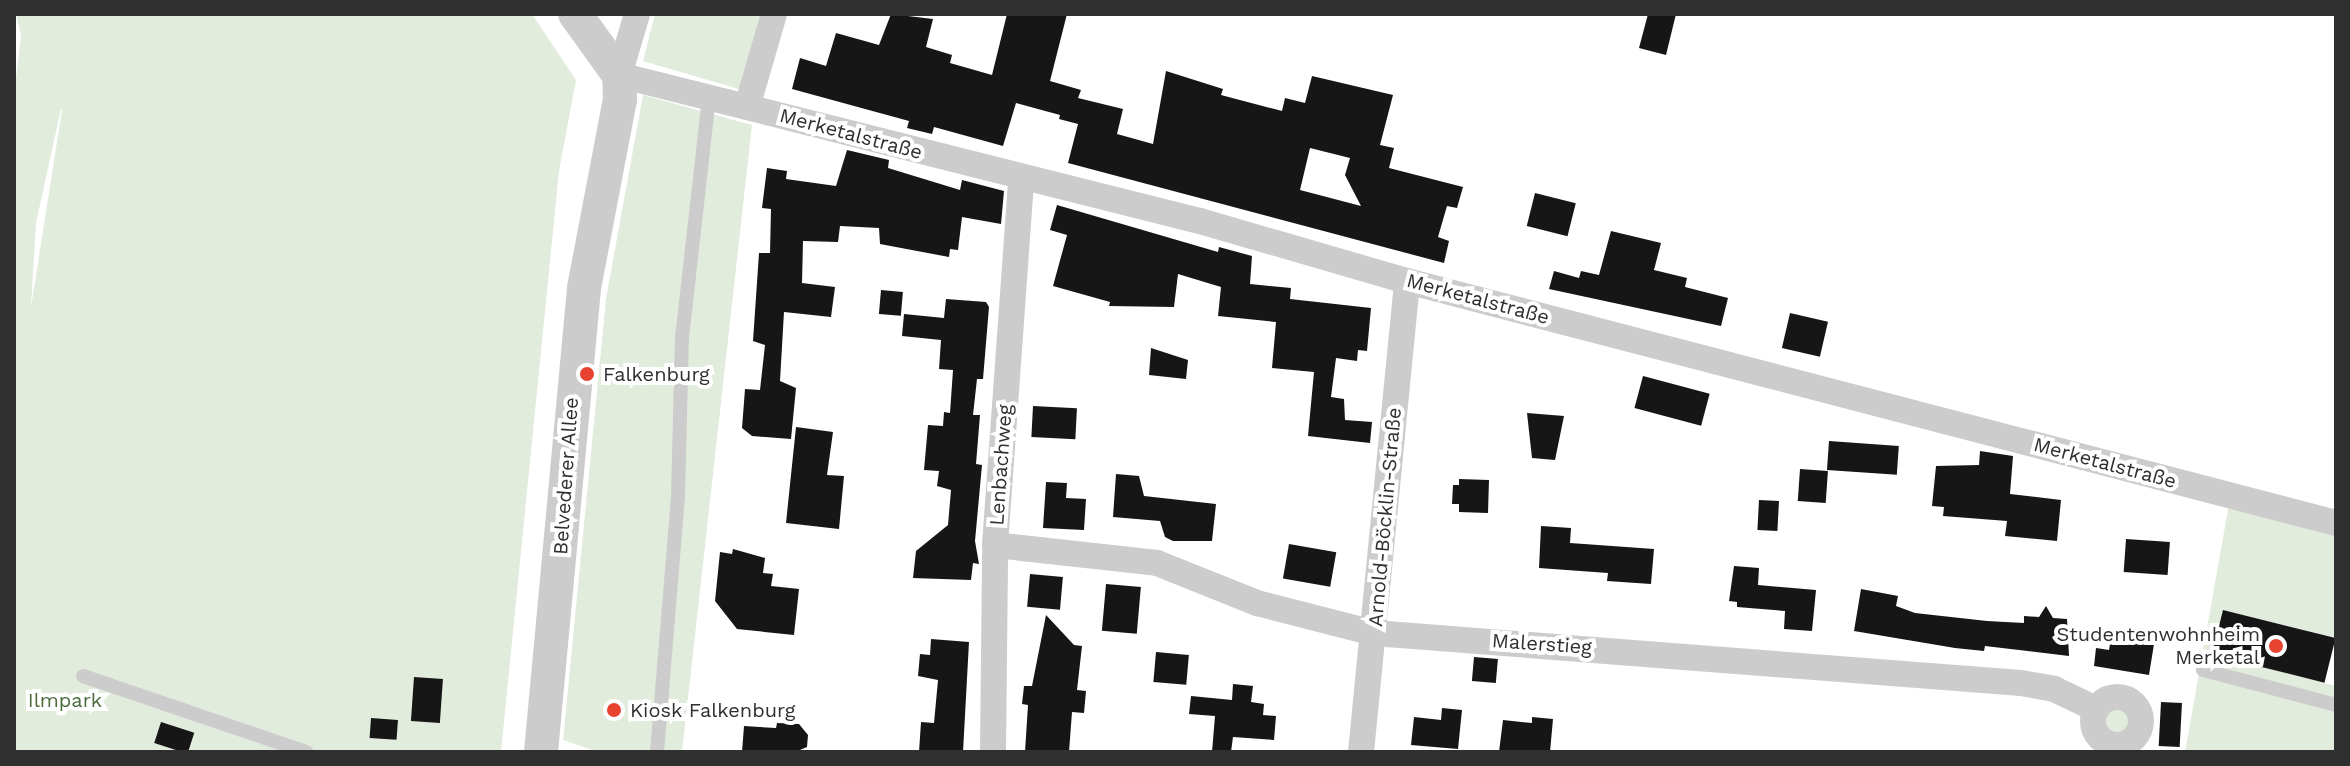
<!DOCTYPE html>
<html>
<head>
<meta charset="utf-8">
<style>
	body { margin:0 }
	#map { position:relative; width:2350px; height:766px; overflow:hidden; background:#fff; font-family:"Work Sans",sans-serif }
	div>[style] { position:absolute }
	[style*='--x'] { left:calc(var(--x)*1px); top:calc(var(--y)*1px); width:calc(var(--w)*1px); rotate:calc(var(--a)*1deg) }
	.green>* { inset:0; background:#e2ecdd }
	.round { border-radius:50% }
	.building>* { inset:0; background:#161616; transform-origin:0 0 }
	.service>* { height:14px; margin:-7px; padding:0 7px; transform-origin:7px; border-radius:7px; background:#ccc }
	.minor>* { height:26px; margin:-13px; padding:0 13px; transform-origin:13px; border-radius:13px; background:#ccc }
	.minor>.ring { margin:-13px; padding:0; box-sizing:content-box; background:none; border:26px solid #ccc; border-radius:50% }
	.tertiary>* { height:34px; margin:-17px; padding:0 17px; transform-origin:17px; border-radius:17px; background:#ccc }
	.dots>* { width:22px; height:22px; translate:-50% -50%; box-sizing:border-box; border:4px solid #fff; border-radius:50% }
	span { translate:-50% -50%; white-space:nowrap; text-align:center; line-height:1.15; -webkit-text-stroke:8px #fff; paint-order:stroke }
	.street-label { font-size:20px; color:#2f2f2f }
	.poi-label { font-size:20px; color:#2f2f2f }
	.left { translate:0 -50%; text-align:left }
	.right { translate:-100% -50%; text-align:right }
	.park-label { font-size:20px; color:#4a6b3c }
	.frame { position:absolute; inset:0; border:16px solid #2f2f2f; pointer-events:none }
</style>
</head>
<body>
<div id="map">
	<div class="green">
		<i style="clip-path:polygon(evenodd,16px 14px,532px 14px,576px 80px,559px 171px,501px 752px,14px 752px,14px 95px,21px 35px,16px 14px,61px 109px,62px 110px,31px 307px,36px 223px,61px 109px)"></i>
		<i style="clip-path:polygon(655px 14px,763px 14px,742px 90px,643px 61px)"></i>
		<i style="clip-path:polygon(643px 95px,752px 125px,682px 752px,598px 752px,563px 740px,606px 299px)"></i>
		<i style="clip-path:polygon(2229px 504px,2336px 533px,2336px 638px,2223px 610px,2214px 654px,2336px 686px,2336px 752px,2185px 752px)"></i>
		<i class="round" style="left:2101px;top:705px;width:32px;height:32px"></i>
	</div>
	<div class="building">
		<i style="clip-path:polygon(evenodd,891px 14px,933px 19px,926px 47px,952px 55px,950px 63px,992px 75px,1007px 14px,1067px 14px,1050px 81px,1081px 90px,1078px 98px,1123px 109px,1117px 134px,1153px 144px,1166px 71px,1223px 89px,1221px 95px,1282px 111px,1285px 98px,1305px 103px,1312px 76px,1393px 95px,1380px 145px,1394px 148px,1389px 168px,1463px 187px,1457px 208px,1447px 206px,1438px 237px,1449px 241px,1444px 263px,1068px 163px,1078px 124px,1059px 119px,1060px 115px,1016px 103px,1003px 146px,934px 127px,932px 134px,907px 128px,909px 121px,792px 89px,800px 58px,826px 66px,836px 33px,879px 45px,891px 14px,1310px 148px,1350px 158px,1345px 175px,1361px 206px,1300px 190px,1310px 148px)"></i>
		<i style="clip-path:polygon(1648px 14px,1676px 14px,1666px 55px,1639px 48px)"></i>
		<i style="clip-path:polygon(847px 150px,889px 160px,888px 168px,960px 190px,962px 180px,1004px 191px,1001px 224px,962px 217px,958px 250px,950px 249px,949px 257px,880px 244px,879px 228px,840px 226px,838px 242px,803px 241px,802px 283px,835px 287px,831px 317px,784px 312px,780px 381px,796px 388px,791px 439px,752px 436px,742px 428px,745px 389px,760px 390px,765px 345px,753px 341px,759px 253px,770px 253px,771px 209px,762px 208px,767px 168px,787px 171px,786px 179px,836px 186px)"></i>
		<i style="left:1535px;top:193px;width:42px;height:34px;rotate:14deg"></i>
		<i style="clip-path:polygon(1057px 205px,1218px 252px,1219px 247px,1252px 256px,1250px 284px,1291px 288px,1290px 299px,1371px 308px,1367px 351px,1358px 350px,1357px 361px,1336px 358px,1331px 397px,1344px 399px,1345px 420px,1372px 422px,1370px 443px,1308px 436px,1314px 372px,1272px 368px,1276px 322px,1218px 316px,1221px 287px,1178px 274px,1174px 307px,1109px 306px,1110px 302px,1053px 286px,1067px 235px,1050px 230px)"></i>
		<i style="clip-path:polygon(1611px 231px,1661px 243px,1654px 270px,1687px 278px,1685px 287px,1728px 298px,1721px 326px,1549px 289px,1554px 271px,1579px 278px,1581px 271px,1599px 275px)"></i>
		<i style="left:881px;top:290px;width:22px;height:24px;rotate:5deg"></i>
		<i style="clip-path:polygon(946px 299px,986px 302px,989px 307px,983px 379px,977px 379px,973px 415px,980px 415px,976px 464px,982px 465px,975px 541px,979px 564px,973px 563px,971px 580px,913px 578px,916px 551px,948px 525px,951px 490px,937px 486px,939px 471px,924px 470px,928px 425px,943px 426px,944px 412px,950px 413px,953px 370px,939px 369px,941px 340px,902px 336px,904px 314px,944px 318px)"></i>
		<i style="left:1790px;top:313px;width:39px;height:36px;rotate:13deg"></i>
		<i style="clip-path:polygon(1151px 348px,1188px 360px,1186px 379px,1149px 375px)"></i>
		<i style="left:1643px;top:376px;width:69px;height:33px;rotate:15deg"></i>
		<i style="left:1033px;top:406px;width:44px;height:31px;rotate:3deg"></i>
		<i style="clip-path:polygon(1527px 413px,1564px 416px,1555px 460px,1532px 458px)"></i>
		<i style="clip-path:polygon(796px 427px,833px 432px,827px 475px,844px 476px,839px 529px,786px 523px)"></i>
		<i style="left:1829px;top:441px;width:70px;height:29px;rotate:4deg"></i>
		<i style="clip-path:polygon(1980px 451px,2013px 456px,2010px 494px,2061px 500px,2057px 541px,2005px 536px,2007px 521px,1943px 516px,1944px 507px,1932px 506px,1936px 466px,1979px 465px)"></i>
		<i style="left:1800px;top:469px;width:28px;height:32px;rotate:4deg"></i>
		<i style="clip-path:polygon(1116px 474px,1139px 476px,1144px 496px,1216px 504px,1212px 541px,1173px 541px,1165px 537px,1160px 521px,1113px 517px)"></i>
		<i style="clip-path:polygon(1459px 479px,1489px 480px,1488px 513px,1459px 512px,1459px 504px,1452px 504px,1453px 485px,1459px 485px)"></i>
		<i style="clip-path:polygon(1046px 482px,1067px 483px,1066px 498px,1086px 499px,1084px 530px,1043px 528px)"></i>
		<i style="left:1759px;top:500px;width:20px;height:30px;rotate:3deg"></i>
		<i style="clip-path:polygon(1541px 526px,1571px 528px,1570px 543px,1654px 549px,1651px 584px,1607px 581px,1608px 573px,1539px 568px)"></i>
		<i style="left:2126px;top:539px;width:44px;height:33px;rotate:4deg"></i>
		<i style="left:1289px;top:544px;width:48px;height:35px;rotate:10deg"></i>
		<i style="clip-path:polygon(733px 549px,765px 558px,763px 573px,773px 574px,771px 586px,799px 589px,794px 635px,737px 629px,715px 601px,720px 552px,732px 554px)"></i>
		<i style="clip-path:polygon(1734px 566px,1759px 568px,1758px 585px,1816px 590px,1812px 631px,1784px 629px,1785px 611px,1737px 607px,1737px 602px,1729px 601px)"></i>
		<i style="left:1030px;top:574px;width:33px;height:33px;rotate:5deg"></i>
		<i style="left:1106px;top:584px;width:35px;height:47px;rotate:5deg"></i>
		<i style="clip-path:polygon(1861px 589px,1898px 596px,1896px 606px,1915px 613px,1987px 621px,2024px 623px,2024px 616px,2039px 617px,2046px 606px,2053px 618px,2067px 619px,2069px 656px,1985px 646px,1984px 651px,1955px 648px,1854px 631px)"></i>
		<i style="left:2223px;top:610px;width:116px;height:46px;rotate:14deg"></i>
		<i style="clip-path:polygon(1046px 615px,1074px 645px,1082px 646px,1077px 690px,1086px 691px,1084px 713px,1072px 712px,1069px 752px,1025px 752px,1028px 705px,1022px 704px,1024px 686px,1032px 686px)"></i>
		<i style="clip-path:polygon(2111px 638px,2154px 644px,2149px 675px,2094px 666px,2096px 648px,2109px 650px)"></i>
		<i style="clip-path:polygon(931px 639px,969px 642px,963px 752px,919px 752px,921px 722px,934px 723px,938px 680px,918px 676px,920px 654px,930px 655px)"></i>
		<i style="left:1156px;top:652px;width:33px;height:30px;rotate:5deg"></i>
		<i style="left:1474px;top:657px;width:24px;height:24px;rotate:5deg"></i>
		<i style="left:414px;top:677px;width:29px;height:44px;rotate:4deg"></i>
		<i style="clip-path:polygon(1233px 684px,1253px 686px,1251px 702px,1264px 704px,1263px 715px,1276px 716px,1274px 740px,1233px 737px,1231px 752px,1212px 752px,1215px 716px,1189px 714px,1191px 696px,1232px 700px)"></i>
		<i style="left:2161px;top:702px;width:21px;height:44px;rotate:3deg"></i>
		<i style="clip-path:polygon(1442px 708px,1462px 710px,1458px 749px,1411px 745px,1414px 717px,1441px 720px)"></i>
		<i style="clip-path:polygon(1532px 717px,1553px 719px,1550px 752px,1499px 752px,1503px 720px,1532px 723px)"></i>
		<i style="left:371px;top:718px;width:27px;height:20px;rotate:4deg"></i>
		<i style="left:161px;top:722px;width:35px;height:22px;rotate:18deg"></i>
		<i style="clip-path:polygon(777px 723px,799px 724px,808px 735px,807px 747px,795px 752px,742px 752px,744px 726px,776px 728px)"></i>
	</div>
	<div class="service">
		<i style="--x:2203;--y:670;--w:138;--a:14.7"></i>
		<i style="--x:83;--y:676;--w:236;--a:18.8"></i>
		<i style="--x:657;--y:752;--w:255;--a:-85.3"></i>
		<i style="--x:678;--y:498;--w:160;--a:-88.6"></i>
		<i style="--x:682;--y:338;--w:243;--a:-83.6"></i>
	</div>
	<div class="minor">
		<i style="--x:637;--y:14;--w:64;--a:106.4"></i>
		<i style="--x:619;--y:75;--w:599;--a:14.11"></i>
		<i style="--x:1200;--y:221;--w:216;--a:16.2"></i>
		<i style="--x:1407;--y:281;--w:960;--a:14.6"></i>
		<i style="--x:747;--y:107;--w:97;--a:-73.8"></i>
		<i style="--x:995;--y:545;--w:163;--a:6.3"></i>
		<i style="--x:1157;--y:563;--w:108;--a:21.8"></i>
		<i style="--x:1257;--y:603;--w:121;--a:14.4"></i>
		<i style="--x:1374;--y:633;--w:649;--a:4.42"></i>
		<i style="--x:2021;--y:683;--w:34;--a:10"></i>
		<i style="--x:2054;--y:689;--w:47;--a:25.5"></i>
		<i class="ring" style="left:2093px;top:697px;width:22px;height:22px"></i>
		<i style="--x:993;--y:752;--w:207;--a:-89.4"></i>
		<i style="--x:995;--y:545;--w:367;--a:-85.9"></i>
		<i style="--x:1361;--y:752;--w:473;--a:-84.4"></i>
	</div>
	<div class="tertiary">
		<i style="--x:541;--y:752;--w:466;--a:-84.7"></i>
		<i style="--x:584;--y:288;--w:191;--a:-79.2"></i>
		<i style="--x:620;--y:100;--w:25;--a:-92"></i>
		<i style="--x:619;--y:75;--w:75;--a:-125.8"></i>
	</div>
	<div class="dots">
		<i style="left:587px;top:374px;background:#e74330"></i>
		<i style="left:2276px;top:646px;background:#e74330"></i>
		<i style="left:614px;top:710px;background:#e74330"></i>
	</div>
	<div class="street-label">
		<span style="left:851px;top:134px;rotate:15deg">Merketalstraße</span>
		<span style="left:1478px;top:299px;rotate:15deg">Merketalstraße</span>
		<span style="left:2105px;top:463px;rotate:15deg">Merketalstraße</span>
		<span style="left:1001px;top:465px;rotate:-86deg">Lenbachweg</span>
		<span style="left:566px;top:476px;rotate:-86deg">Belvederer Allee</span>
		<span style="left:1385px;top:517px;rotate:-85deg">Arnold-Böcklin-Straße</span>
		<span style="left:1542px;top:644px;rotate:4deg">Malerstieg</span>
	</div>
	<div class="poi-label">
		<span class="left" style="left:603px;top:374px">Falkenburg</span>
		<span class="right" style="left:2260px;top:646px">Studentenwohnheim<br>Merketal</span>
		<span class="left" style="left:630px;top:710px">Kiosk Falkenburg</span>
	</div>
	<div class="park-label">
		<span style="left:65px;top:700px">Ilmpark</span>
	</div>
	<div class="frame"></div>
</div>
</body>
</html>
